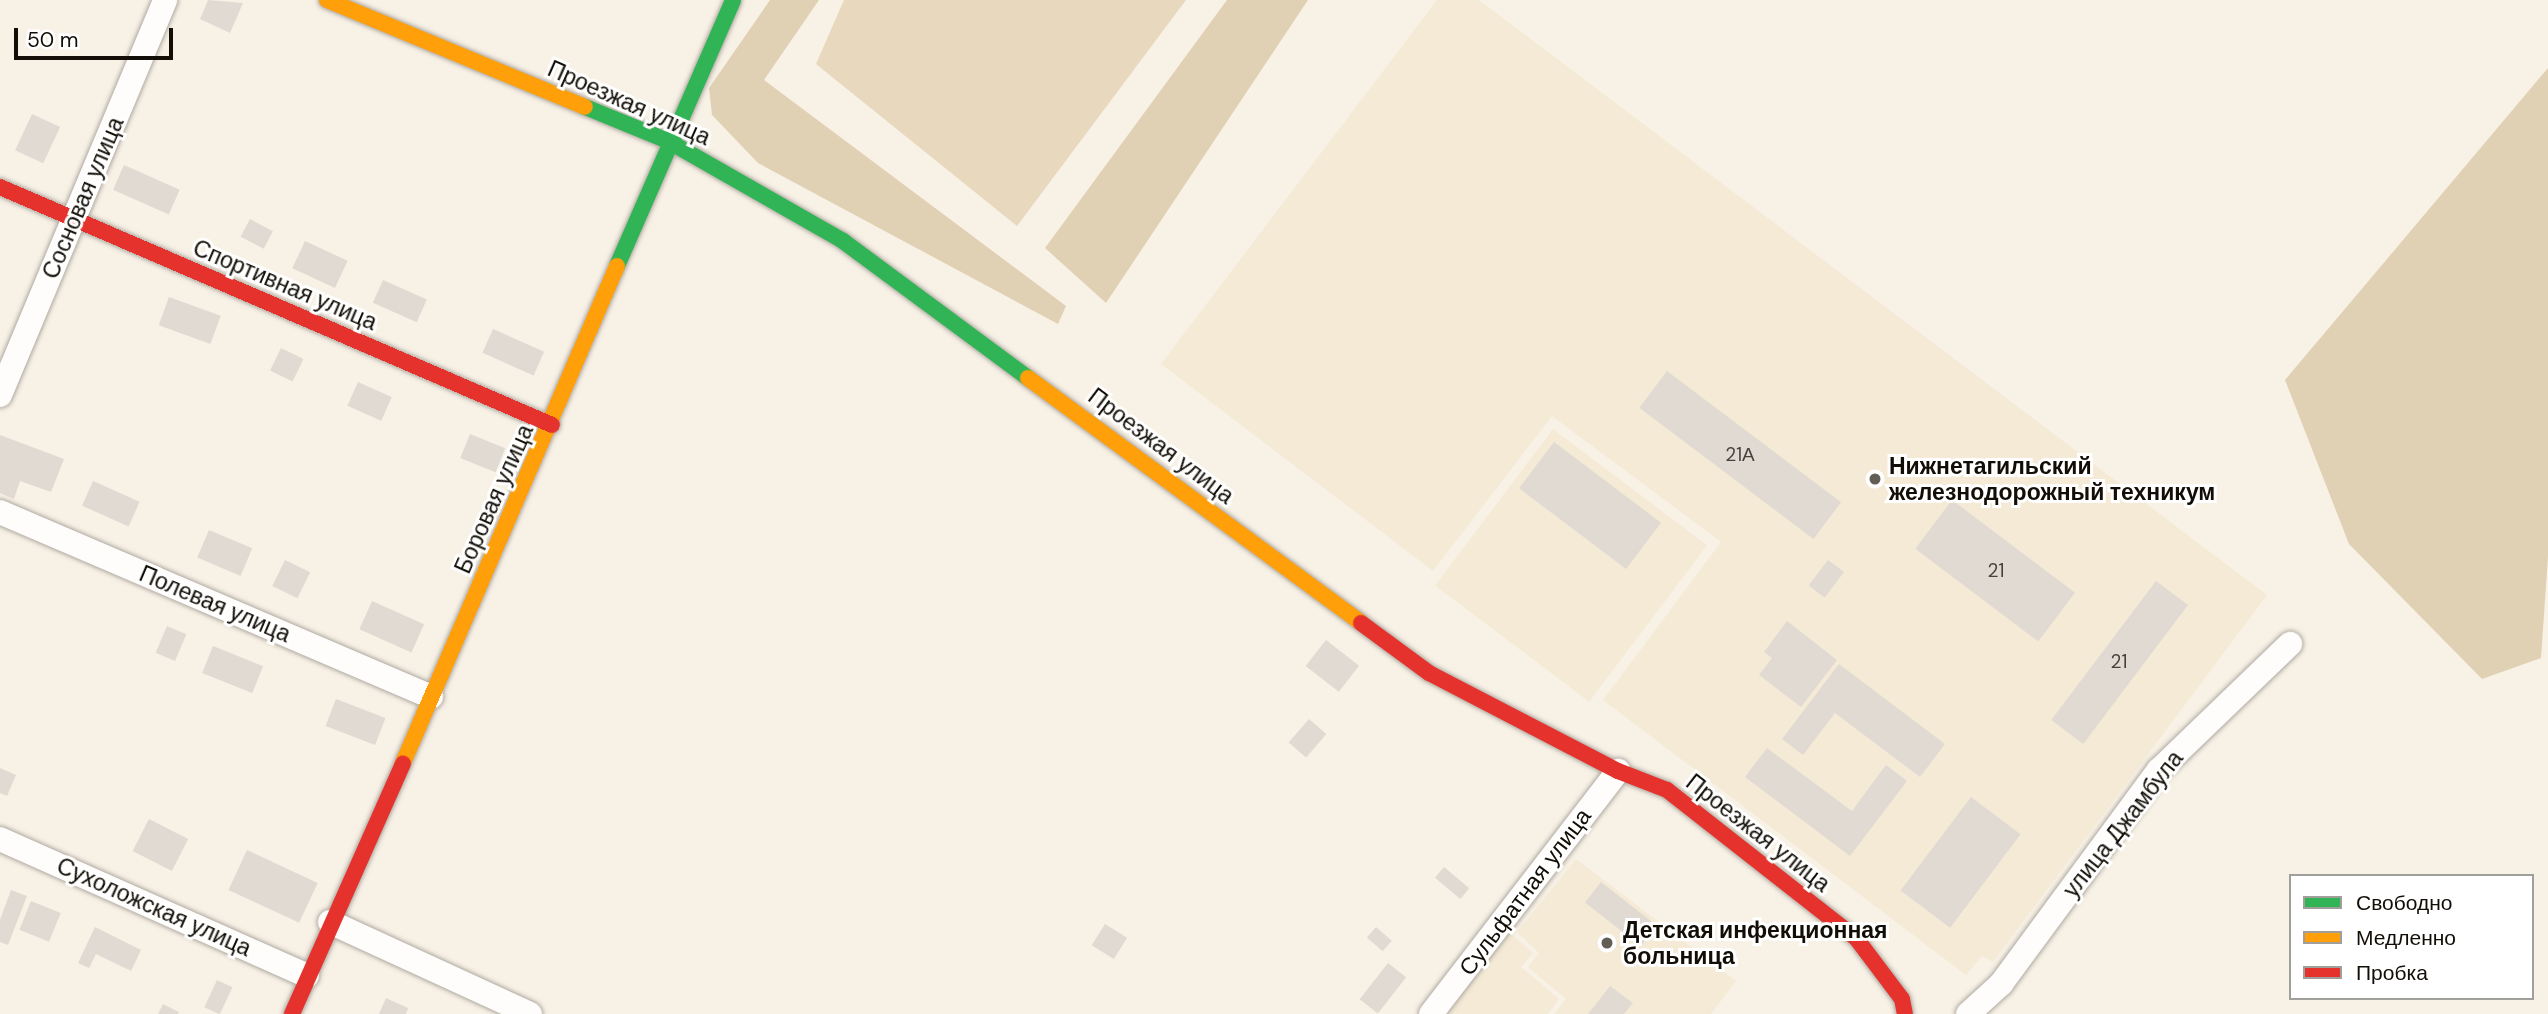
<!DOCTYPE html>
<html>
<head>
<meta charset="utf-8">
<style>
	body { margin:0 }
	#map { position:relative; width:2548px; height:1014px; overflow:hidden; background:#f8f1e6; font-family:"DM Sans",sans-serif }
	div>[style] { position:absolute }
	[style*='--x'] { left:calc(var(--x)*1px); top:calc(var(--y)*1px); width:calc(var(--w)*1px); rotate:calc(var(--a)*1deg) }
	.built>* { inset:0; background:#f4ead6; transform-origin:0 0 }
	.green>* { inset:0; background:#e8d8bd }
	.forest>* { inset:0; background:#e1d1b4 }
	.building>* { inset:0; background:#e0dad2; transform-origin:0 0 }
	.roads { filter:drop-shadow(0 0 2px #afaaa2) drop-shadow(0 0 2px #afaaa2) }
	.street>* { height:24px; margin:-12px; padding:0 12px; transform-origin:12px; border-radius:12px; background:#fefdfb }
	.fast>* { height:16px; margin:-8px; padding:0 8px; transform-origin:8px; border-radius:8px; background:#30b455 }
	.slow>* { height:16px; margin:-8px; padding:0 8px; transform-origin:8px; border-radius:8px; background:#ff9f0a }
	.jam>* { height:16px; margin:-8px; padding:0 8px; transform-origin:8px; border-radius:8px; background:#e5322d }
	.dots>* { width:19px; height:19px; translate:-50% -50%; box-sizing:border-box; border:4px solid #fff; border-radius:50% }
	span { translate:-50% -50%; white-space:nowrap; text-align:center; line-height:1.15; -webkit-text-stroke:6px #fff; paint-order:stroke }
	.number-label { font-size:19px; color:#46423b }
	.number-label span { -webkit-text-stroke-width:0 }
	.street-label { font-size:23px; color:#120e07 }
	.poi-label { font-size:23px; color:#120e07; font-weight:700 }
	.left { translate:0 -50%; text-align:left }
	.legend { position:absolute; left:2289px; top:874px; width:245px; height:126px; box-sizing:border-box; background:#fff; border:2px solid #a09f9c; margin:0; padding:9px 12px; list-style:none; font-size:21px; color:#120e07 }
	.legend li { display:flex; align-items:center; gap:14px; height:35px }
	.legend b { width:35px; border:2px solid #a09f9c }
	.scale { position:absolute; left:14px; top:28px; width:159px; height:32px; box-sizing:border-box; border:4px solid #120e07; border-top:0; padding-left:9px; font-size:21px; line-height:24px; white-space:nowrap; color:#120e07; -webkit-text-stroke:5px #fff; paint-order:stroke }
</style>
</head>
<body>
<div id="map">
	<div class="built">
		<i style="clip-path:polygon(1437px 0,1479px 0,2267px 595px,1993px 962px,1982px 956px,1966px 975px,1603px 700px,1721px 542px,1552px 416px,1433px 571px,1161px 364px)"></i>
		<i style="left:1553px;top:429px;width:193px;height:196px;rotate:37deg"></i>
		<i style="clip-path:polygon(1576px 859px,1736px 981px,1711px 1014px,1554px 1014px,1566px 999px,1528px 967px,1539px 953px,1517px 932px)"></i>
		<i style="clip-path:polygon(1508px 931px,1533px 953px,1521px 967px,1559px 999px,1548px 1014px,1444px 1014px)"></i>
	</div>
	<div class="green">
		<i style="clip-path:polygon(844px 0,1186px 0,1017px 226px,816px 64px)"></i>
	</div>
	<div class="forest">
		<i style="clip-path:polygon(770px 0,819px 0,764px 80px,1066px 306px,1058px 324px,758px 163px,712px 115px,709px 88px)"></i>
		<i style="clip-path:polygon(1227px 0,1308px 0,1106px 303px,1045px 248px)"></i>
		<i style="clip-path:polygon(2548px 68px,2548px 556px,2541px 658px,2482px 679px,2349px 544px,2285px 380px)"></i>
	</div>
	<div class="building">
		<i style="clip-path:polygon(208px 0,243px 3px,230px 33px,200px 19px)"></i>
		<i style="left:32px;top:114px;width:31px;height:40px;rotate:25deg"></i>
		<i style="left:124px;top:165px;width:61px;height:27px;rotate:24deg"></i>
		<i style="left:250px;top:219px;width:26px;height:20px;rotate:28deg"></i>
		<i style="left:305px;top:241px;width:47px;height:30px;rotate:25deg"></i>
		<i style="left:383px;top:280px;width:48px;height:25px;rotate:24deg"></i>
		<i style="left:169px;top:297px;width:55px;height:30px;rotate:20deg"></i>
		<i style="left:493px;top:329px;width:56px;height:26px;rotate:24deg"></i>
		<i style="left:281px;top:348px;width:25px;height:25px;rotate:26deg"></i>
		<i style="left:1667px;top:371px;width:218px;height:46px;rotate:37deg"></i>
		<i style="left:358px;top:382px;width:37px;height:26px;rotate:24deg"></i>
		<i style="left:470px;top:434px;width:38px;height:26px;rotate:22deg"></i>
		<i style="clip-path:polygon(0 435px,64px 459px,51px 492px,20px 481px,14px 499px,0 493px)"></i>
		<i style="left:1554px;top:442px;width:134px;height:58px;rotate:37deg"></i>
		<i style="left:93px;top:481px;width:51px;height:27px;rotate:24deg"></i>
		<i style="left:1952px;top:500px;width:154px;height:61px;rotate:37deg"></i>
		<i style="left:209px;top:530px;width:47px;height:30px;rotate:23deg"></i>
		<i style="left:285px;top:560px;width:28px;height:29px;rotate:26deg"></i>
		<i style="left:1828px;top:560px;width:20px;height:32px;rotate:37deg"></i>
		<i style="left:2156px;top:581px;width:40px;height:174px;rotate:37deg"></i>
		<i style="left:372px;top:601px;width:57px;height:31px;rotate:24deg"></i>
		<i style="clip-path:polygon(1787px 621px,1837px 660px,1801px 707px,1759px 675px,1772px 658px,1764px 652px)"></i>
		<i style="left:167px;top:626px;width:21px;height:29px;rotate:23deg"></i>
		<i style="left:1326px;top:640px;width:42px;height:33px;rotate:38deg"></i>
		<i style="left:213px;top:646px;width:54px;height:29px;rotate:22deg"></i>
		<i style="clip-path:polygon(1839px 664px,1945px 744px,1920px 777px,1835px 713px,1803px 755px,1782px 739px)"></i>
		<i style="left:336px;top:699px;width:53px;height:29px;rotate:21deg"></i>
		<i style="left:1309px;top:719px;width:23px;height:31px;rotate:41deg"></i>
		<i style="clip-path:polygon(1767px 748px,1852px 811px,1886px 765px,1907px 781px,1850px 856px,1745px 777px)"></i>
		<i style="clip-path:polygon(0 768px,16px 775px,7px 796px,0 793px)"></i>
		<i style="left:1971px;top:797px;width:62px;height:117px;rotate:37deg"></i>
		<i style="left:149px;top:819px;width:44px;height:36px;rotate:27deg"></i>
		<i style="left:247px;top:850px;width:78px;height:44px;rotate:25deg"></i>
		<i style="left:1444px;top:867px;width:33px;height:14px;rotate:40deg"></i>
		<i style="left:1601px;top:882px;width:71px;height:26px;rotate:38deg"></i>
		<i style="clip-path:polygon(11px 890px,27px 896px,8px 945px,0 942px,0 920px)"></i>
		<i style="left:31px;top:901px;width:32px;height:31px;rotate:22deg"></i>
		<i style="left:1105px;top:924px;width:26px;height:25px;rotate:32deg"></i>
		<i style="clip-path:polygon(95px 927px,141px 950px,131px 971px,96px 954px,89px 968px,78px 963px)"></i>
		<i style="left:1376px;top:927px;width:21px;height:14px;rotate:41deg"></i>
		<i style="left:1388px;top:963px;width:23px;height:46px;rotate:38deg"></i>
		<i style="left:217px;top:980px;width:17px;height:30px;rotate:25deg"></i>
		<i style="clip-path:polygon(1610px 986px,1633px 1003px,1624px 1014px,1588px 1014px)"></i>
		<i style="clip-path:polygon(386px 998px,408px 1008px,406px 1014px,379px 1014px)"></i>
		<i style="clip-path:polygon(163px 1004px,179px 1012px,178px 1014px,158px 1014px)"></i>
	</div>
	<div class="roads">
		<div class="street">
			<i style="--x:0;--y:395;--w:428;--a:-67.3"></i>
			<i style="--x:0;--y:512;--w:469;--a:23.2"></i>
			<i style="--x:0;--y:839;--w:336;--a:24"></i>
			<i style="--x:330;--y:922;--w:220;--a:24.7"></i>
			<i style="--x:1431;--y:1014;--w:307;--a:-52.4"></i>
			<i style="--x:1968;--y:1014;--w:45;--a:-42.3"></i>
			<i style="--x:2001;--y:984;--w:266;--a:-53.6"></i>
			<i style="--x:2159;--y:770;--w:182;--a:-43.9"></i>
		</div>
		<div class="fast">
			<i style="--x:585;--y:107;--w:90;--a:22.3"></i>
			<i style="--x:668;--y:141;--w:202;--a:29.7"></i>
			<i style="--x:843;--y:241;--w:230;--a:36.5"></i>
			<i style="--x:617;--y:266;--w:290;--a:-66.4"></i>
		</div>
		<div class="slow">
			<i style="--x:327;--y:0;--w:279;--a:22.5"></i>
			<i style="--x:1028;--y:378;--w:413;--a:36.3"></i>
			<i style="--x:403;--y:763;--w:541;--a:-66.7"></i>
		</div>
		<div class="jam">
			<i style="--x:0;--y:187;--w:601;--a:23.32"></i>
			<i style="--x:1361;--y:623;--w:84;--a:36.3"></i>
			<i style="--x:1429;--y:673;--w:213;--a:27.4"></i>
			<i style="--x:1618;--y:771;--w:53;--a:21.2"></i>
			<i style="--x:1667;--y:790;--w:240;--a:38.1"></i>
			<i style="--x:1856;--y:938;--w:76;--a:53"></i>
			<i style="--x:1902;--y:999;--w:15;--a:79"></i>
			<i style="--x:292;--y:1014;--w:274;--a:-66.1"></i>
		</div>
	</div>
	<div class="dots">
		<i style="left:1875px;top:479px;background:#625d55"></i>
		<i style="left:1607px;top:943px;background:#625d55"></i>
	</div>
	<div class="number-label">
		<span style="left:1740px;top:455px">21А</span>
		<span style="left:1996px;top:571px">21</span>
		<span style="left:2119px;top:662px">21</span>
	</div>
	<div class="street-label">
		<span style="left:629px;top:103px;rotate:24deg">Проезжая улица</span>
		<span style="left:83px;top:198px;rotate:-67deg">Сосновая улица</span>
		<span style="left:285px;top:285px;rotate:23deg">Спортивная улица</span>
		<span style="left:1161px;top:446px;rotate:37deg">Проезжая улица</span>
		<span style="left:494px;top:499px;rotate:-66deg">Боровая улица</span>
		<span style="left:215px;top:604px;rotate:23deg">Полевая улица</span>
		<span style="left:2123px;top:824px;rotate:-52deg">улица Джамбула</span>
		<span style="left:1758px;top:833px;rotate:38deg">Проезжая улица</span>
		<span style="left:1525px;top:892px;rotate:-53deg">Сульфатная улица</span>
		<span style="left:154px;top:907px;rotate:24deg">Сухоложская улица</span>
	</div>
	<div class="poi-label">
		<span class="left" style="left:1889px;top:479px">Нижнетагильский<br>железнодорожный техникум</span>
		<span class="left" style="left:1623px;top:943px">Детская инфекционная<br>больница</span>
	</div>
	<ul class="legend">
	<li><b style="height:9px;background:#30b455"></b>Свободно</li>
	<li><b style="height:9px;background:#ff9f0a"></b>Медленно</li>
	<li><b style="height:9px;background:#e5322d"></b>Пробка</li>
	</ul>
	<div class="scale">50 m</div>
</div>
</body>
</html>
